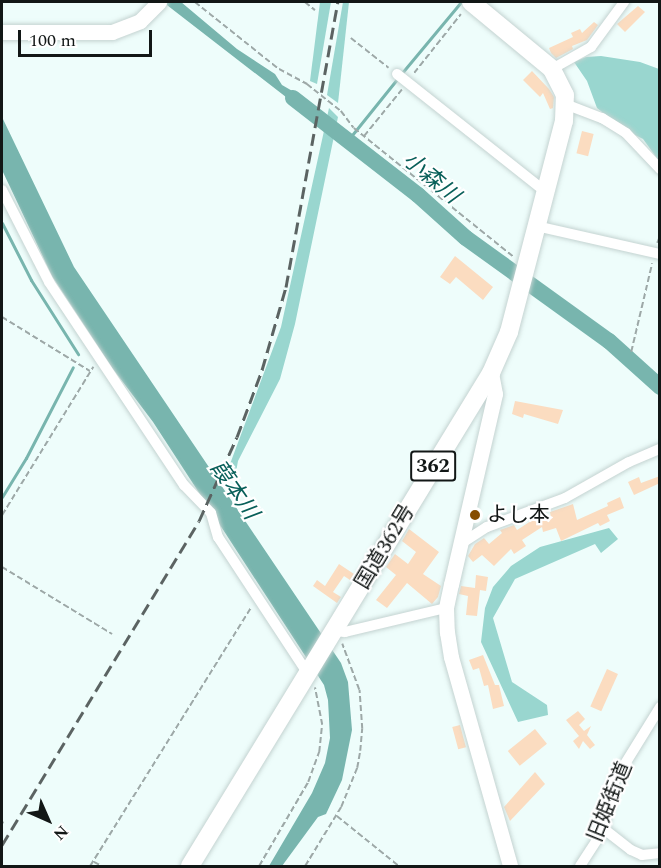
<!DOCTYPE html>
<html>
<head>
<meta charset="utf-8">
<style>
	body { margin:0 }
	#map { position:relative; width:661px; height:868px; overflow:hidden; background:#eefdfb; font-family:Spectral,"Noto Sans JP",serif }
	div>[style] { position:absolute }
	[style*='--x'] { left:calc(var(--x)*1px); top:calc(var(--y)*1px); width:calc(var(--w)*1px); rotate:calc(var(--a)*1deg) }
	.forest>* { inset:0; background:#99d6cf }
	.water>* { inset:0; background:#78b5ae }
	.stream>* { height:3px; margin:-1.5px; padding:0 1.5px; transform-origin:1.5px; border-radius:1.5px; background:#78b5ae }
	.river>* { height:16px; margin:-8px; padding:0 8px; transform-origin:8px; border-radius:8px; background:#78b5ae }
	.building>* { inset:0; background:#fbdcc0; transform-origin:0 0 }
	.path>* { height:1.5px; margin-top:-0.75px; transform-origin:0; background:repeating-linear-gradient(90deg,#9da8a7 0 6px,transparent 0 9px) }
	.roads { filter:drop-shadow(0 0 2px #c4d3d1) drop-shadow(0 0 2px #c4d3d1) }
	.street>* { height:10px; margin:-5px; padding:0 5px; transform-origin:5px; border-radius:5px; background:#fff }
	.secondary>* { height:15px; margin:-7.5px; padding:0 7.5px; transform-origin:7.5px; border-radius:7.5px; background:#fff }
	.highway>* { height:18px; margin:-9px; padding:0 9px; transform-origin:9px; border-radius:9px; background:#fff }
	.rail>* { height:3px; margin-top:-1.5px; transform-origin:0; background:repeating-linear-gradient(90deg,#5b6362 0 12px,transparent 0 18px) }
	.dots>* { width:16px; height:16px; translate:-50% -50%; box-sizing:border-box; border:3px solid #fff; border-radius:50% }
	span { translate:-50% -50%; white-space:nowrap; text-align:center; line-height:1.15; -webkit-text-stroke:4.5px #fff; paint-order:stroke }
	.shield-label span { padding:2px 4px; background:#fff; border:2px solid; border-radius:4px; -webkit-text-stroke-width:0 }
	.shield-label { font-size:20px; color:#121716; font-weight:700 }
	.poi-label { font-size:21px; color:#121716 }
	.left { translate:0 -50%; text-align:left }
	.street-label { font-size:21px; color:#121716 }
	.water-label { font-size:22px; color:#09605a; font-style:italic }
	.frame { position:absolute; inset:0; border:3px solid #121716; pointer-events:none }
	.north { position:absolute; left:18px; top:790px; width:60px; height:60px; -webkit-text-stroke:4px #fff; paint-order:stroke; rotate:135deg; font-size:16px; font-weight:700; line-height:24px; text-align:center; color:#121716 }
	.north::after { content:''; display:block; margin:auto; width:21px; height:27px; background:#121716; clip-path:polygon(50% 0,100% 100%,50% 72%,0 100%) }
	.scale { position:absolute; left:18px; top:30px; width:134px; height:27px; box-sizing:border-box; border:3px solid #121716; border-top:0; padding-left:8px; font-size:18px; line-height:21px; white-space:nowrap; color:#121716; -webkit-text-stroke:4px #fff; paint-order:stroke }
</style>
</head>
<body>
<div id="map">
	<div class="forest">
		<i style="clip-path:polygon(320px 2px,331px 2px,317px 84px,310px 81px)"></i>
		<i style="clip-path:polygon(343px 2px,349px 2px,338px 103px,327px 95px)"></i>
		<i style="clip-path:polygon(601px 56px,640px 62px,659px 69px,659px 161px,643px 139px,625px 130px,597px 108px,587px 81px,574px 62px,586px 57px)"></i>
		<i style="clip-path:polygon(329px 108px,338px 117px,295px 324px,280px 379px,238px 461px,236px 472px,230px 464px,281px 327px)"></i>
		<i style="clip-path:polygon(609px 528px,618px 539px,601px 553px,595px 544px,515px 579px,493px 618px,512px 682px,547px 705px,548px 715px,518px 722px,481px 642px,485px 608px,493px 587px,511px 566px,540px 547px)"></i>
	</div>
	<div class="water">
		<i style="clip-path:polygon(163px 2px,181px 2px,237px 49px,275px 74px,282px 85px,301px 96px,312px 111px,304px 111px)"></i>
		<i style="clip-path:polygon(2px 117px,74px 267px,341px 663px,348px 682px,352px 730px,342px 780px,326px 814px,318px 817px,282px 866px,269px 866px,312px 793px,325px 763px,330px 738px,328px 700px,324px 685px,153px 422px,113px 369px,52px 276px,2px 170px)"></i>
	</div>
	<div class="stream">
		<i style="--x:401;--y:74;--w:94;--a:-50.2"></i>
		<i style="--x:348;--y:140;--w:78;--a:-51.2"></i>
		<i style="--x:2;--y:223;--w:64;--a:63"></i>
		<i style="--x:31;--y:280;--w:88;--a:57.6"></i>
		<i style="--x:2;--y:497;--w:46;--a:-58.4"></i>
		<i style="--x:26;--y:458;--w:102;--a:-62.7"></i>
	</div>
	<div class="river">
		<i style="--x:293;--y:98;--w:158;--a:37.8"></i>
		<i style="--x:418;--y:195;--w:64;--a:41.9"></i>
		<i style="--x:466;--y:238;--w:176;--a:35.8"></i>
		<i style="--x:609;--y:341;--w:69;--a:42"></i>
	</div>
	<div class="building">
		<i style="clip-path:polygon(638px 6px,645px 12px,625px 32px,617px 24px)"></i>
		<i style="clip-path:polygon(594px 22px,598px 25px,587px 40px,572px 46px,573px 49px,556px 58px,551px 53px,549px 48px,573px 37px,571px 33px,580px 29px,582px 33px)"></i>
		<i style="clip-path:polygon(532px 71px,549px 89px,554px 97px,553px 108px,550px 109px,543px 93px,540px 97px,523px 80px)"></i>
		<i style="left:582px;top:131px;width:12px;height:23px;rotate:14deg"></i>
		<i style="clip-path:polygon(455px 256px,493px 287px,483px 300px,456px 277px,450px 284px,440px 277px)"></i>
		<i style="clip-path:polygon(515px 401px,563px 410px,558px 424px,524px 414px,523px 418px,512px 414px)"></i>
		<i style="clip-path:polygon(660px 476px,660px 483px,634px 495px,628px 482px,639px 477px,641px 483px)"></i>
		<i style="clip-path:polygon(620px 497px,624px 508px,607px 515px,610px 521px,600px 526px,598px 523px,561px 541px,556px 528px,543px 532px,542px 527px,522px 540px,526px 546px,514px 554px,511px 549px,494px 566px,482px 555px,473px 562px,468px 556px,475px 544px,484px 538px,489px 544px,502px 533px,500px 530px,514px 525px,517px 530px,534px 519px,536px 522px,551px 518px,550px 512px,573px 504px,577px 520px,608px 506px,607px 503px)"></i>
		<i style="clip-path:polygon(409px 529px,439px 552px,423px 574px,441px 586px,438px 597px,432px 604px,407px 583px,387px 608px,376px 600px,396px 575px,386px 567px,395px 554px,408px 564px,416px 552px,402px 541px)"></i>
		<i style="clip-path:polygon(339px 564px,354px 574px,350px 580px,344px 576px,333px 592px,341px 597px,337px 603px,313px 586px,317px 580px,325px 586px)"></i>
		<i style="clip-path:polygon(476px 575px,488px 577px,486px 591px,480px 590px,477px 616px,466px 615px,468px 596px,459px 594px,461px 586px,475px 588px)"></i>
		<i style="clip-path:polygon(483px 655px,495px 685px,499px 685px,504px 706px,493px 709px,488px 685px,484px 686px,479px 668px,473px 670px,469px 660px)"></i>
		<i style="left:607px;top:669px;width:12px;height:41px;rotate:24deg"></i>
		<i style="clip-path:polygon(578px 711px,585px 719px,579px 725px,584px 731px,591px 726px,587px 735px,595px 745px,590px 749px,583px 741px,579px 749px,573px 741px,579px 736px,566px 720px)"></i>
		<i style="left:460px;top:725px;width:23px;height:8px;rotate:75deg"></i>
		<i style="left:535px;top:729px;width:19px;height:35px;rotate:51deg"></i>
		<i style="clip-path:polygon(535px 772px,545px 784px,510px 821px,504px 807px)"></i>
	</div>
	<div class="path">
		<i style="--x:195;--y:2;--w:107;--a:38.6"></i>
		<i style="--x:279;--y:69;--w:32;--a:28"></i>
		<i style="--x:307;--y:84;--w:43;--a:38.5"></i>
		<i style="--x:341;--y:111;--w:21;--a:53"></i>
		<i style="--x:354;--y:128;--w:206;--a:38.9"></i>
		<i style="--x:305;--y:2;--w:13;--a:39"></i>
		<i style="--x:351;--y:38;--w:48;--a:38.3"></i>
		<i style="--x:414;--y:73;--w:75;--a:-51.5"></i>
		<i style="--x:364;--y:136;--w:60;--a:-51"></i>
		<i style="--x:657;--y:243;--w:8;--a:-67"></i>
		<i style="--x:2;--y:317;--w:103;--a:31.5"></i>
		<i style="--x:631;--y:352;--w:91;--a:-76.7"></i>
		<i style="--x:2;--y:515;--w:174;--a:-58.4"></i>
		<i style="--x:2;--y:567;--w:129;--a:31.3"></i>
		<i style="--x:337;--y:816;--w:80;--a:38.9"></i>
		<i style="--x:2;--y:822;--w:2;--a:27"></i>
		<i style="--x:94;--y:862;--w:9;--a:27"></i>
		<i style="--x:90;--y:866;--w:305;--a:-58.1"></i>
		<i style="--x:259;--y:866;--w:97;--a:-59.7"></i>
		<i style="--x:308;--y:782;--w:32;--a:-70"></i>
		<i style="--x:319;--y:752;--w:27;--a:-84"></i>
		<i style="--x:322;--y:725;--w:38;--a:-101"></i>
		<i style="--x:305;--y:866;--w:69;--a:-58.6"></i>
		<i style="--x:341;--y:807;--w:42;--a:-67.7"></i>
		<i style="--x:357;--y:768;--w:17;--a:-80"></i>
		<i style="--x:360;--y:751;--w:22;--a:-85"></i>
		<i style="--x:362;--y:729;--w:39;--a:-94"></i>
		<i style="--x:359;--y:690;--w:49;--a:-110.3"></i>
	</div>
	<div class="roads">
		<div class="street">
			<i style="--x:552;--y:69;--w:45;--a:-29.4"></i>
			<i style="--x:591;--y:47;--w:56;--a:-53.7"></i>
			<i style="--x:397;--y:74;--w:190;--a:38.4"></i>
			<i style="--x:565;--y:104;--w:40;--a:21"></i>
			<i style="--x:602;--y:118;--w:28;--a:32"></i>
			<i style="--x:626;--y:133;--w:50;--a:46.6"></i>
			<i style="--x:2;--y:190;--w:103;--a:62.9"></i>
			<i style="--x:49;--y:282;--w:244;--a:56.4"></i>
			<i style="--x:184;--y:485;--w:39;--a:46"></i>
			<i style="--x:211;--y:513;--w:25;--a:74"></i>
			<i style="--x:218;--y:537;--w:164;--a:56.7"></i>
			<i style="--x:536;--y:226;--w:127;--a:12.7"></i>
			<i style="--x:459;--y:545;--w:33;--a:-33"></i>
			<i style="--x:487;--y:527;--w:83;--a:-20.4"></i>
			<i style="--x:565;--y:498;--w:73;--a:-29.4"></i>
			<i style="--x:629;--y:462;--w:34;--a:-23"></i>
			<i style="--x:335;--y:631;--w:10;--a:6"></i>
			<i style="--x:345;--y:632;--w:104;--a:-13.4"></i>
			<i style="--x:604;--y:829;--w:34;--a:38"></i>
			<i style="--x:631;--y:850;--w:12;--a:24"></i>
			<i style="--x:642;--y:855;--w:18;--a:-6"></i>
			<i style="--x:580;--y:866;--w:44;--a:-57"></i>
			<i style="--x:604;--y:829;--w:28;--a:-82"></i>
			<i style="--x:608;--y:801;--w:22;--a:-72"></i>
			<i style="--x:615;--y:780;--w:86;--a:-58.3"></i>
		</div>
		<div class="secondary">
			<i style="--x:2;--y:32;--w:110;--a:0"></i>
			<i style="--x:112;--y:32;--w:30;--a:-21"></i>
			<i style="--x:140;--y:21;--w:27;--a:-45"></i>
			<i style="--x:491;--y:373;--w:21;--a:79"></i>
			<i style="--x:495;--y:394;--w:195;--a:103"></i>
			<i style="--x:451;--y:584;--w:25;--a:102"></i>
			<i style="--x:446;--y:608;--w:24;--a:88"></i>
			<i style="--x:447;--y:632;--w:25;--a:81"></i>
			<i style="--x:451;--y:657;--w:217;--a:74.2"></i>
		</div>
		<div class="highway">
			<i style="--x:190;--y:866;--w:578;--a:-58.59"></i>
			<i style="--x:491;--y:373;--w:45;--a:-66.3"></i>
			<i style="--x:509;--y:332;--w:218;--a:-75.4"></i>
			<i style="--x:564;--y:121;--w:26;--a:-88"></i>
			<i style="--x:565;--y:95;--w:29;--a:-117"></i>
			<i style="--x:552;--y:69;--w:105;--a:-140.4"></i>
		</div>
	</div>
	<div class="rail">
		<i style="--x:2;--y:845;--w:379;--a:-58.7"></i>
		<i style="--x:199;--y:521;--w:92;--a:-65.7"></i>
		<i style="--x:237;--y:437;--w:72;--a:-69.5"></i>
		<i style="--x:262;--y:370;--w:86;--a:-73.9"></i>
		<i style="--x:286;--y:287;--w:290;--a:-79.7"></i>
	</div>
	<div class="dots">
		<i style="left:475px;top:515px;background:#854d00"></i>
	</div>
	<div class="shield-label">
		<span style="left:433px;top:466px">362</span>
	</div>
	<div class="poi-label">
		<span class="left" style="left:487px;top:515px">よし本</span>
	</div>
	<div class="street-label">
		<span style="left:385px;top:547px;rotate:-59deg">国道362号</span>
		<span style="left:610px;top:802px;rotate:-68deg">旧姫街道</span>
	</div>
	<div class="water-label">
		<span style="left:431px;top:178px;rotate:40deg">小森川</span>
		<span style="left:234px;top:490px;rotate:55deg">葭本川</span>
	</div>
	<div class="frame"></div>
	<div class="north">N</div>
	<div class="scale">100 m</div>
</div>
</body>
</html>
